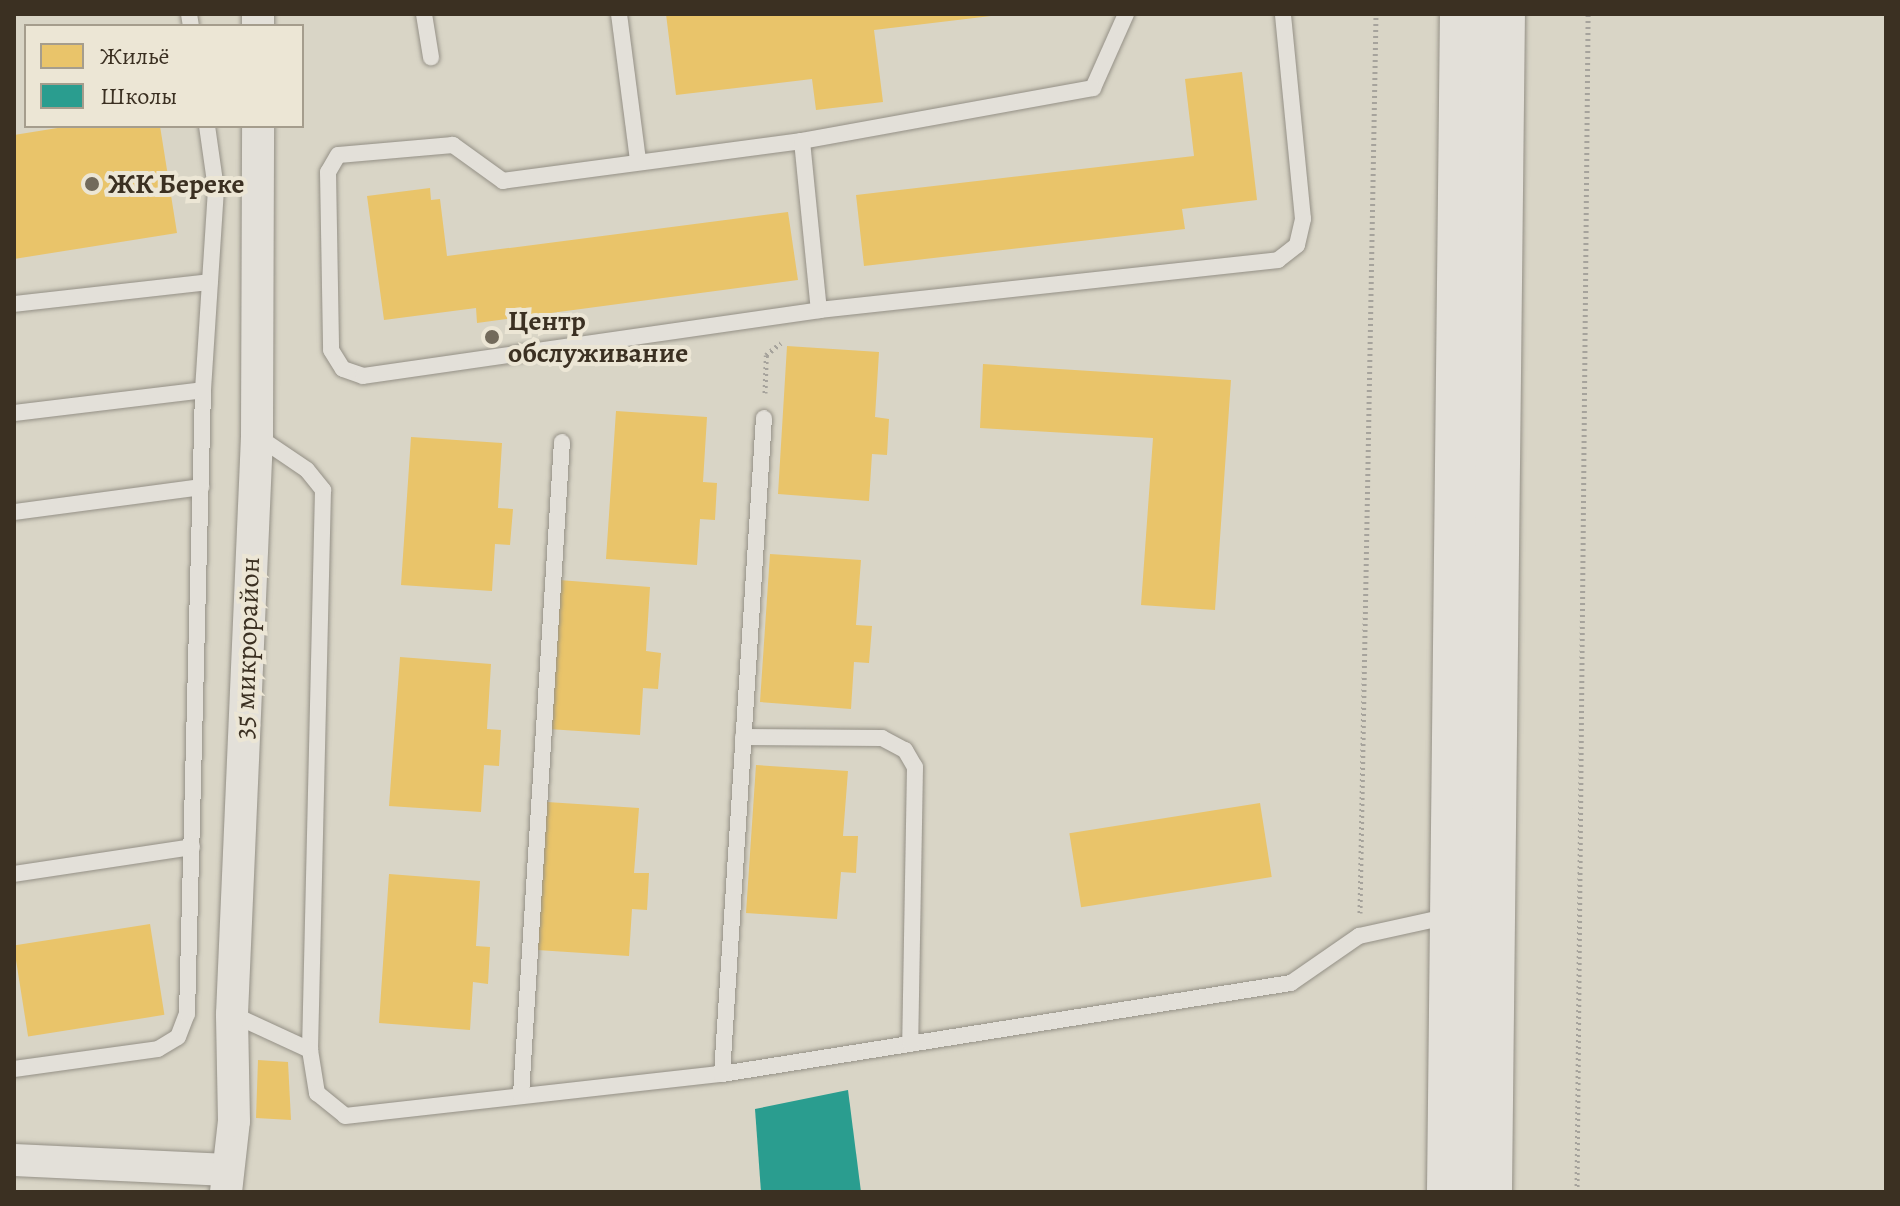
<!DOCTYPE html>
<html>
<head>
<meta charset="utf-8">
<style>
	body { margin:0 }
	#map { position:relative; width:1900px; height:1206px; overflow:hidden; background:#d9d5c6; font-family:Alegreya,serif }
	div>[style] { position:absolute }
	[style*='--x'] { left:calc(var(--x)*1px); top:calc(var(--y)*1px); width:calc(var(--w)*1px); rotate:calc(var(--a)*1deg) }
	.homes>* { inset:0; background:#e9c46a; transform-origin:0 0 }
	.schools>* { inset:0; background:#2a9d8f }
	.path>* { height:5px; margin-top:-2.5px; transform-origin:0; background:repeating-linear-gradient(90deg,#a6a39c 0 2px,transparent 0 6px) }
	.roads { filter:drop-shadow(0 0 2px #949086) drop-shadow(0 0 2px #949086) }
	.service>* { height:16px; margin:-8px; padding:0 8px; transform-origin:8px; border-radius:8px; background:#e3e0d9 }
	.minor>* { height:32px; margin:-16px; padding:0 16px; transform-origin:16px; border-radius:16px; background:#e3e0d9 }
	.secondary>* { height:44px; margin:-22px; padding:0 22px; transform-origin:22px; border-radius:22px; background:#e3e0d9 }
	.dots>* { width:22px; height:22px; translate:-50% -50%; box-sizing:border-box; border:4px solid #ece6d5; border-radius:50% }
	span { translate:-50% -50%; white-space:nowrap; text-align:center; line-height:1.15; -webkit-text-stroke:8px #ece6d5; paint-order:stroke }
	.poi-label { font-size:28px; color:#3b3022; font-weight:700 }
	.left { translate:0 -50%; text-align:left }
	.street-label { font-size:28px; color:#3b3022 }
	.frame { position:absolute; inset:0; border:16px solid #3b3022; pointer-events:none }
	.legend { position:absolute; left:24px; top:24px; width:280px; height:104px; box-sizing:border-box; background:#ece6d5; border:2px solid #a59d8d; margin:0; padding:10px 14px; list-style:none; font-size:24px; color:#3b3022 }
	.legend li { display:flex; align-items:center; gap:16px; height:40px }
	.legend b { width:40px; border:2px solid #a59d8d }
</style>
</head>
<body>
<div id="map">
	<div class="homes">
		<i style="clip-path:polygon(666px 14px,991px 14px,991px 16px,874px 30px,883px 102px,816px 110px,812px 79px,676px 95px)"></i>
		<i style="clip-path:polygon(1242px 72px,1257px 200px,1182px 209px,1185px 229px,864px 266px,856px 195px,1194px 156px,1185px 79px)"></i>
		<i style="clip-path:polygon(70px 126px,160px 126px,177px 233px,14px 259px,14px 135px)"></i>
		<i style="clip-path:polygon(430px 188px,431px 200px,440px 199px,447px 256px,788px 212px,798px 280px,477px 323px,476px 308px,384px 320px,367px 196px)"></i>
		<i style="clip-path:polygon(787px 346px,879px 352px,875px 417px,889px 419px,887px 455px,872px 454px,869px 501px,778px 494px)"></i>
		<i style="clip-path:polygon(983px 364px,1231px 380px,1215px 610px,1141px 605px,1153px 438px,980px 428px)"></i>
		<i style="clip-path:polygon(616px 411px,707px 417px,703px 482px,717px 483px,715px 520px,700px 519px,697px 565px,606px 559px)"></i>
		<i style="clip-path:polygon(411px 437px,502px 443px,498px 508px,513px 509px,510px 545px,495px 544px,492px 591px,401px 585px)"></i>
		<i style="clip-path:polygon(770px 554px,861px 560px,856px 625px,872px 626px,869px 663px,854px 662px,851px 709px,760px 702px)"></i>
		<i style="clip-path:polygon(559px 580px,650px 587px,646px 651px,661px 653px,658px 689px,643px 688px,640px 735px,548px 729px)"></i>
		<i style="clip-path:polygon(400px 657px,491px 664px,487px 729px,501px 730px,499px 766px,484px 765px,481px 812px,389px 806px)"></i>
		<i style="clip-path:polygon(756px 765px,848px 771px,843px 836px,858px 836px,856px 873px,841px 872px,837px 919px,746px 913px)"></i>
		<i style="clip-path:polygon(547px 802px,639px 808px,634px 873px,649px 873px,647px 910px,632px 909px,629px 956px,537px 950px)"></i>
		<i style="left:1260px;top:803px;width:75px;height:193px;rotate:81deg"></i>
		<i style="clip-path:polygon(389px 874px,480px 881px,476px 946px,490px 947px,488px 984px,473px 982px,470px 1030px,379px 1023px)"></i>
		<i style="left:150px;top:924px;width:92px;height:138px;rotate:81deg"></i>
		<i style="clip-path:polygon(258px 1060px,288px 1062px,291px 1120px,256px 1118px)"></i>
	</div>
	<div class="schools">
		<i style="clip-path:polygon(848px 1090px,861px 1192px,761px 1192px,755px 1109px)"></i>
	</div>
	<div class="path">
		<i style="--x:765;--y:393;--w:38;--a:-88"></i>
		<i style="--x:766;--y:355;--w:19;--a:-39"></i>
		<i style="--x:1360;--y:913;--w:899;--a:-88.98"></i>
		<i style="--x:1577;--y:1192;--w:1178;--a:-89.46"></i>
	</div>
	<div class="roads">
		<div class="service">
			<i style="--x:189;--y:14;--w:12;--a:81"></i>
			<i style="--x:424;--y:14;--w:44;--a:80.8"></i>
			<i style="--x:619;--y:14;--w:147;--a:82.6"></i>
			<i style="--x:1126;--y:14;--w:81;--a:114"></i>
			<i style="--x:1093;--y:88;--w:296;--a:169.7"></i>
			<i style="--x:802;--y:141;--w:302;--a:172.4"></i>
			<i style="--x:503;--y:181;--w:62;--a:-144.2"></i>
			<i style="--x:453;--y:145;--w:115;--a:175"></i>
			<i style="--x:338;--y:155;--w:20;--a:120"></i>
			<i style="--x:328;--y:172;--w:178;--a:89"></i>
			<i style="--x:331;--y:350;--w:22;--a:58"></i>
			<i style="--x:343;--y:369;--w:21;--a:19"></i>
			<i style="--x:363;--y:376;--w:461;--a:-8.2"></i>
			<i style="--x:819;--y:310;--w:462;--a:-6.2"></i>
			<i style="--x:1278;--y:260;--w:24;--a:-38"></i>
			<i style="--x:1297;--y:245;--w:27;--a:-77"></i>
			<i style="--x:1303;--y:219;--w:206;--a:-95.6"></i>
			<i style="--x:802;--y:141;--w:170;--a:84.3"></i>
			<i style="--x:14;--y:304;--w:197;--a:-6.4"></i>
			<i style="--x:14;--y:413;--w:190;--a:-6.9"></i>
			<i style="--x:257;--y:436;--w:60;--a:34.2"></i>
			<i style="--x:307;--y:470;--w:26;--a:51"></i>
			<i style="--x:323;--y:490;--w:560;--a:91.33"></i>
			<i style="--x:310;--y:1050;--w:44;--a:80.8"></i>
			<i style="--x:317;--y:1093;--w:36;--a:39"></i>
			<i style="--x:345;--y:1116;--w:379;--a:-6.4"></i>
			<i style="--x:722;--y:1074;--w:576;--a:-9.09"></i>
			<i style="--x:1291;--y:983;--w:83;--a:-34.7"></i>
			<i style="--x:1359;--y:936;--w:93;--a:-12.4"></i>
			<i style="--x:14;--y:512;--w:189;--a:-7.6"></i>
			<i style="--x:743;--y:737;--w:139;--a:0.4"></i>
			<i style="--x:882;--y:738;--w:26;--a:28"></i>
			<i style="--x:905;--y:750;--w:20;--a:60"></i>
			<i style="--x:915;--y:767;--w:277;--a:91"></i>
			<i style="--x:14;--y:874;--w:180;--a:-8.6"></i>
			<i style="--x:232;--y:1014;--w:86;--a:24.8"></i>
			<i style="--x:14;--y:1069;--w:145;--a:-7.9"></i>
			<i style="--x:158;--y:1049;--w:23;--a:-31"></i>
			<i style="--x:178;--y:1037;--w:25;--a:-69"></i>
			<i style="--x:187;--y:1014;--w:624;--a:-88.53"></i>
			<i style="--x:203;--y:390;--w:201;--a:-86.3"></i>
			<i style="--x:216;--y:189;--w:64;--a:-98.1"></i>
			<i style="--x:722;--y:1074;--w:657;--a:-86.34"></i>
			<i style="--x:521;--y:1095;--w:654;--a:-86.41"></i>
		</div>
		<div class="minor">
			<i style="--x:258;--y:26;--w:12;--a:-90"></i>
			<i style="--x:14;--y:1160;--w:214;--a:2.7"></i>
			<i style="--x:226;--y:1192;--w:71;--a:-83.6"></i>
			<i style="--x:234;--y:1121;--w:107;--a:-91.1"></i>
			<i style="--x:232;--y:1014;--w:579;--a:-87.52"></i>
			<i style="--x:257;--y:436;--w:310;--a:-89.8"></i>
		</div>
		<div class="secondary">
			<i style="--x:1449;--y:1192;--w:1178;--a:-89.37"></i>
			<i style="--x:1490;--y:1192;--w:1178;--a:-89.37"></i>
		</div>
	</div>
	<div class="dots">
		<i style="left:92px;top:184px;background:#726a5b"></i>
		<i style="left:492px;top:337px;background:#726a5b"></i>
	</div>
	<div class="poi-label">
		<span class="left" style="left:108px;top:184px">ЖК Береке</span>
		<span class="left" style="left:508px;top:337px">Центр<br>обслуживание</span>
	</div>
	<div class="street-label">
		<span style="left:247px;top:648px;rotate:-88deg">35 микрорайон</span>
	</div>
	<div class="frame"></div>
	<ul class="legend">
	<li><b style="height:22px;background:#e9c46a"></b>Жильё</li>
	<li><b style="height:22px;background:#2a9d8f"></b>Школы</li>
	</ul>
</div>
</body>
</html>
